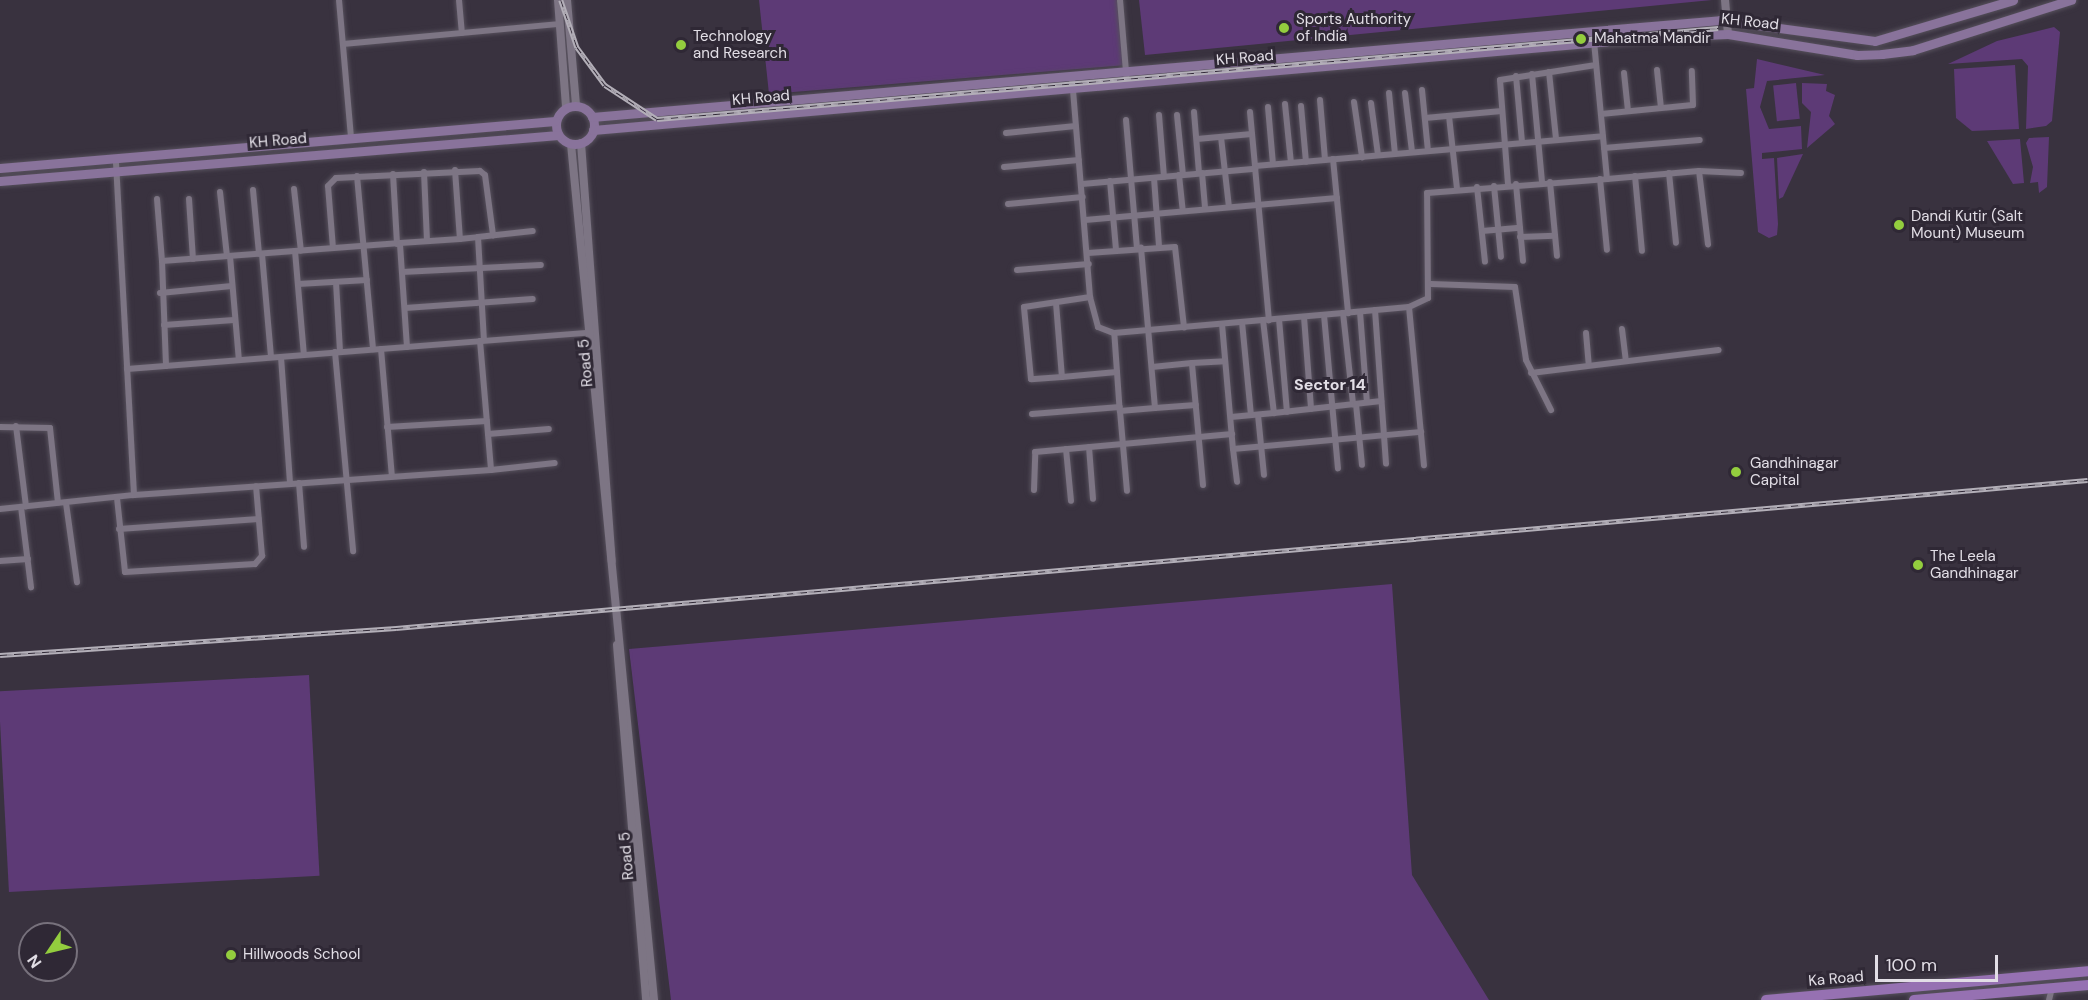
<!DOCTYPE html>
<html>
<head>
<meta charset="utf-8">
<style>
	body { margin:0 }
	#map { position:relative; width:2088px; height:1000px; overflow:hidden; background:#39323f; font-family:"DM Sans",sans-serif }
	div>[style] { position:absolute }
	[style*='--x'] { left:calc(var(--x)*1px); top:calc(var(--y)*1px); width:calc(var(--w)*1px); rotate:calc(var(--a)*1deg) }
	.green>* { inset:0; background:#5d3a76; transform-origin:0 0 }
	.roads { filter:drop-shadow(0 0 2px #56505c) drop-shadow(0 0 2px #56505c) }
	.minor>* { height:6px; margin:-3px; padding:0 3px; transform-origin:3px; border-radius:3px; background:#7d7584 }
	.tertiary>* { height:8px; margin:-4px; padding:0 4px; transform-origin:4px; border-radius:4px; background:#7d7584 }
	.secondary>* { height:9px; margin:-4.5px; padding:0 4.5px; transform-origin:4.5px; border-radius:4.5px; background:#89739b }
	.secondary>.ring { margin:-4.5px; padding:0; box-sizing:content-box; background:none; border:9px solid #89739b; border-radius:50% }
	.primary>* { height:10px; margin:-5px; padding:0 5px; transform-origin:5px; border-radius:5px; background:#9671b2 }
	.rail>* { height:4.5px; margin-top:-2.25px; transform-origin:0; background:repeating-linear-gradient(90deg,#2f2835 0 7px,#b3afb8 0 14px); box-sizing:border-box; border-block:2px solid #b3afb8 }
	.dots>* { width:16px; height:16px; translate:-50% -50%; box-sizing:border-box; border:3px solid #2f2835; border-radius:50% }
	span { translate:-50% -50%; white-space:nowrap; text-align:center; line-height:1.15; -webkit-text-stroke:6px #2f2835; paint-order:stroke }
	.poi-label { font-size:15px; color:#e2dee6 }
	.left { translate:0 -50%; text-align:left }
	.street-label { font-size:15px; color:#e2dee6 }
	.neighbourhood-label { font-size:16px; color:#e2dee6; font-weight:700 }
	.north { position:absolute; left:18px; top:922px; width:60px; height:60px; box-sizing:border-box; background:#2f2835; border:2px solid #77717c; border-radius:50%; rotate:235deg; font-size:16px; font-weight:700; line-height:24px; text-align:center; color:#e2dee6 }
	.north::after { content:''; display:block; margin:auto; width:21px; height:27px; background:#93cd3e; clip-path:polygon(50% 0,100% 100%,50% 72%,0 100%) }
	.scale { position:absolute; left:1875px; top:955px; width:123px; height:27px; box-sizing:border-box; border:3px solid #e2dee6; border-top:0; padding-left:8px; font-size:18px; line-height:21px; white-space:nowrap; color:#e2dee6; -webkit-text-stroke:4px #2f2835; paint-order:stroke }
</style>
</head>
<body>
<div id="map">
	<div class="green">
		<i style="clip-path:polygon(759px 0,1121px 0,1127px 65px,769px 94px)"></i>
		<i style="clip-path:polygon(1139px 0,1712px 0,1145px 55px)"></i>
		<i style="clip-path:polygon(2054px 27px,2060px 32px,2052px 121px,2046px 126px,2026px 129px,2028px 66px,2022px 59px,1948px 64px,1997px 41px)"></i>
		<i style="clip-path:polygon(1757px 59px,1825px 75px,1767px 81px,1760px 107px,1769px 129px,1801px 126px,1802px 149px,1762px 153px,1762px 159px,1774px 158px,1778px 224px,1777px 235px,1769px 238px,1758px 232px,1746px 89px,1754px 88px)"></i>
		<i style="clip-path:polygon(2015px 65px,2019px 129px,1972px 131px,1956px 118px,1954px 69px)"></i>
		<i style="left:1796px;top:83px;width:36px;height:23px;rotate:84deg"></i>
		<i style="clip-path:polygon(1802px 83px,1827px 84px,1826px 91px,1835px 95px,1829px 116px,1835px 124px,1807px 148px,1811px 112px,1802px 103px)"></i>
		<i style="clip-path:polygon(2049px 137px,2047px 187px,2039px 193px,2038px 182px,2030px 183px,2033px 167px,2026px 143px,2029px 138px)"></i>
		<i style="clip-path:polygon(2020px 139px,2024px 183px,2013px 184px,1987px 141px)"></i>
		<i style="clip-path:polygon(1803px 154px,1783px 197px,1779px 199px,1777px 158px)"></i>
		<i style="clip-path:polygon(1392px 584px,1412px 875px,1489px 1000px,671px 1000px,629px 649px)"></i>
		<i style="left:309px;top:675px;width:201px;height:311px;rotate:87deg"></i>
	</div>
	<div class="roads">
		<div class="minor">
			<i style="--x:339;--y:0;--w:138;--a:85"></i>
			<i style="--x:459;--y:0;--w:33;--a:85"></i>
			<i style="--x:1120;--y:0;--w:83;--a:85.2"></i>
			<i style="--x:343;--y:44;--w:218;--a:-5.3"></i>
			<i style="--x:1657;--y:70;--w:38;--a:84"></i>
			<i style="--x:1549;--y:72;--w:67;--a:84"></i>
			<i style="--x:1624;--y:73;--w:38;--a:84"></i>
			<i style="--x:1532;--y:74;--w:108;--a:84.7"></i>
			<i style="--x:1516;--y:76;--w:66;--a:84.8"></i>
			<i style="--x:1072;--y:78;--w:220;--a:85.3"></i>
			<i style="--x:1090;--y:297;--w:31;--a:75"></i>
			<i style="--x:1098;--y:327;--w:17;--a:21"></i>
			<i style="--x:1114;--y:333;--w:230;--a:-5"></i>
			<i style="--x:1343;--y:313;--w:66;--a:-5.2"></i>
			<i style="--x:1409;--y:307;--w:21;--a:-25"></i>
			<i style="--x:1428;--y:298;--w:105;--a:-90.5"></i>
			<i style="--x:1427;--y:193;--w:181;--a:-4.4"></i>
			<i style="--x:1607;--y:179;--w:148;--a:-95.4"></i>
			<i style="--x:1422;--y:90;--w:61;--a:84.4"></i>
			<i style="--x:1389;--y:93;--w:61;--a:84.4"></i>
			<i style="--x:1405;--y:93;--w:59;--a:83.2"></i>
			<i style="--x:1320;--y:100;--w:60;--a:85.2"></i>
			<i style="--x:1354;--y:102;--w:56;--a:81.7"></i>
			<i style="--x:1371;--y:103;--w:52;--a:82.3"></i>
			<i style="--x:1285;--y:104;--w:59;--a:84.2"></i>
			<i style="--x:1301;--y:106;--w:56;--a:84.9"></i>
			<i style="--x:1268;--y:107;--w:57;--a:85"></i>
			<i style="--x:1194;--y:112;--w:61;--a:85.3"></i>
			<i style="--x:1250;--y:112;--w:54;--a:84.7"></i>
			<i style="--x:1255;--y:166;--w:349;--a:-4.9"></i>
			<i style="--x:1601;--y:114;--w:92;--a:-5.6"></i>
			<i style="--x:1693;--y:105;--w:34;--a:-92"></i>
			<i style="--x:1159;--y:115;--w:62;--a:85.4"></i>
			<i style="--x:1177;--y:115;--w:60;--a:84.3"></i>
			<i style="--x:1449;--y:116;--w:72;--a:83.7"></i>
			<i style="--x:1425;--y:118;--w:77;--a:-5.2"></i>
			<i style="--x:1126;--y:120;--w:128;--a:85.1"></i>
			<i style="--x:1006;--y:133;--w:70;--a:-5.7"></i>
			<i style="--x:1221;--y:137;--w:70;--a:83.5"></i>
			<i style="--x:1197;--y:139;--w:55;--a:-5.2"></i>
			<i style="--x:1604;--y:148;--w:96;--a:-4.8"></i>
			<i style="--x:1333;--y:159;--w:155;--a:84.4"></i>
			<i style="--x:1004;--y:167;--w:75;--a:-5.3"></i>
			<i style="--x:1255;--y:167;--w:154;--a:84.8"></i>
			<i style="--x:455;--y:170;--w:69;--a:85.9"></i>
			<i style="--x:1699;--y:171;--w:42;--a:2.7"></i>
			<i style="--x:424;--y:172;--w:69;--a:87.5"></i>
			<i style="--x:1202;--y:173;--w:36;--a:85"></i>
			<i style="--x:1669;--y:173;--w:70;--a:84.3"></i>
			<i style="--x:393;--y:174;--w:70;--a:86.7"></i>
			<i style="--x:1179;--y:175;--w:36;--a:84"></i>
			<i style="--x:357;--y:176;--w:174;--a:84.7"></i>
			<i style="--x:1635;--y:176;--w:75;--a:84.7"></i>
			<i style="--x:1154;--y:178;--w:68;--a:85.8"></i>
			<i style="--x:1600;--y:179;--w:71;--a:84.4"></i>
			<i style="--x:1607;--y:179;--w:92;--a:-5"></i>
			<i style="--x:1699;--y:171;--w:74;--a:83"></i>
			<i style="--x:1110;--y:181;--w:69;--a:85"></i>
			<i style="--x:1550;--y:182;--w:74;--a:84.6"></i>
			<i style="--x:1082;--y:184;--w:174;--a:-5"></i>
			<i style="--x:1508;--y:184;--w:104;--a:-94.4"></i>
			<i style="--x:1500;--y:80;--w:97;--a:-8.9"></i>
			<i style="--x:1516;--y:184;--w:77;--a:84.8"></i>
			<i style="--x:1494;--y:186;--w:71;--a:84.4"></i>
			<i style="--x:1477;--y:187;--w:75;--a:83.9"></i>
			<i style="--x:294;--y:189;--w:62;--a:83.6"></i>
			<i style="--x:253;--y:190;--w:64;--a:84.6"></i>
			<i style="--x:220;--y:192;--w:64;--a:83.8"></i>
			<i style="--x:157;--y:199;--w:62;--a:85.4"></i>
			<i style="--x:162;--y:261;--w:239;--a:-4.3"></i>
			<i style="--x:189;--y:199;--w:60;--a:86.2"></i>
			<i style="--x:1008;--y:204;--w:75;--a:-5.3"></i>
			<i style="--x:1085;--y:220;--w:253;--a:-5"></i>
			<i style="--x:1482;--y:231;--w:38;--a:-5"></i>
			<i style="--x:478;--y:237;--w:55;--a:-6.2"></i>
			<i style="--x:1520;--y:237;--w:35;--a:-2"></i>
			<i style="--x:333;--y:248;--w:62;--a:-94.6"></i>
			<i style="--x:328;--y:186;--w:11;--a:-45"></i>
			<i style="--x:336;--y:178;--w:144;--a:-2.8"></i>
			<i style="--x:480;--y:171;--w:6;--a:39"></i>
			<i style="--x:485;--y:175;--w:61;--a:82.4"></i>
			<i style="--x:295;--y:251;--w:104;--a:85.1"></i>
			<i style="--x:1088;--y:253;--w:87;--a:-3.9"></i>
			<i style="--x:1175;--y:247;--w:81;--a:83.6"></i>
			<i style="--x:262;--y:254;--w:103;--a:85"></i>
			<i style="--x:230;--y:256;--w:104;--a:85.1"></i>
			<i style="--x:162;--y:261;--w:105;--a:87.8"></i>
			<i style="--x:1017;--y:270;--w:72;--a:-4.8"></i>
			<i style="--x:402;--y:272;--w:139;--a:-2.9"></i>
			<i style="--x:336;--y:282;--w:70;--a:86.7"></i>
			<i style="--x:298;--y:284;--w:69;--a:-3.3"></i>
			<i style="--x:1431;--y:284;--w:84;--a:2"></i>
			<i style="--x:1515;--y:287;--w:74;--a:81.4"></i>
			<i style="--x:1526;--y:360;--w:56;--a:63.4"></i>
			<i style="--x:160;--y:293;--w:72;--a:-5.6"></i>
			<i style="--x:1056;--y:303;--w:74;--a:85.4"></i>
			<i style="--x:1062;--y:377;--w:31;--a:176"></i>
			<i style="--x:1031;--y:379;--w:72;--a:-95.6"></i>
			<i style="--x:1024;--y:307;--w:67;--a:-8.6"></i>
			<i style="--x:1409;--y:307;--w:159;--a:84.6"></i>
			<i style="--x:405;--y:308;--w:128;--a:-4"></i>
			<i style="--x:1375;--y:310;--w:154;--a:85.9"></i>
			<i style="--x:1360;--y:312;--w:90;--a:85.6"></i>
			<i style="--x:1343;--y:313;--w:92;--a:83.7"></i>
			<i style="--x:1324;--y:315;--w:154;--a:84.8"></i>
			<i style="--x:1304;--y:317;--w:92;--a:85.6"></i>
			<i style="--x:1279;--y:319;--w:93;--a:85.1"></i>
			<i style="--x:1263;--y:320;--w:94;--a:83.3"></i>
			<i style="--x:1274;--y:413;--w:108;--a:-6.4"></i>
			<i style="--x:1242;--y:322;--w:93;--a:84.5"></i>
			<i style="--x:1222;--y:324;--w:125;--a:85"></i>
			<i style="--x:1233;--y:449;--w:189;--a:-5.2"></i>
			<i style="--x:164;--y:325;--w:70;--a:-4.1"></i>
			<i style="--x:1622;--y:329;--w:31;--a:83"></i>
			<i style="--x:1586;--y:333;--w:32;--a:85"></i>
			<i style="--x:480;--y:341;--w:129;--a:85.1"></i>
			<i style="--x:491;--y:470;--w:64;--a:-6.2"></i>
			<i style="--x:407;--y:347;--w:104;--a:-93.9"></i>
			<i style="--x:400;--y:243;--w:60;--a:-3.8"></i>
			<i style="--x:460;--y:239;--w:18;--a:-6"></i>
			<i style="--x:478;--y:237;--w:103;--a:86.7"></i>
			<i style="--x:381;--y:349;--w:128;--a:85.1"></i>
			<i style="--x:335;--y:352;--w:200;--a:84.8"></i>
			<i style="--x:281;--y:357;--w:127;--a:85.9"></i>
			<i style="--x:1152;--y:367;--w:40;--a:-5.7"></i>
			<i style="--x:127;--y:369;--w:467;--a:-4.5"></i>
			<i style="--x:1117;--y:372;--w:39;--a:86"></i>
			<i style="--x:1120;--y:411;--w:35;--a:-5"></i>
			<i style="--x:1155;--y:408;--w:161;--a:-95"></i>
			<i style="--x:1531;--y:373;--w:189;--a:-7"></i>
			<i style="--x:1062;--y:377;--w:55;--a:-5.2"></i>
			<i style="--x:1117;--y:372;--w:39;--a:-94"></i>
			<i style="--x:1356;--y:404;--w:61;--a:84.4"></i>
			<i style="--x:1155;--y:408;--w:41;--a:-4.2"></i>
			<i style="--x:1120;--y:411;--w:80;--a:85"></i>
			<i style="--x:1032;--y:414;--w:88;--a:-4.5"></i>
			<i style="--x:1258;--y:415;--w:60;--a:84.3"></i>
			<i style="--x:1231;--y:417;--w:43;--a:-5.3"></i>
			<i style="--x:16;--y:426;--w:81;--a:82.9"></i>
			<i style="--x:0;--y:427;--w:50;--a:1.1"></i>
			<i style="--x:50;--y:428;--w:75;--a:83.9"></i>
			<i style="--x:387;--y:427;--w:100;--a:-3.4"></i>
			<i style="--x:488;--y:434;--w:61;--a:-4.7"></i>
			<i style="--x:1089;--y:447;--w:52;--a:85.6"></i>
			<i style="--x:1066;--y:449;--w:52;--a:84.5"></i>
			<i style="--x:1233;--y:449;--w:33;--a:83"></i>
			<i style="--x:299;--y:483;--w:64;--a:85.5"></i>
			<i style="--x:1203;--y:485;--w:122;--a:-95.2"></i>
			<i style="--x:1192;--y:363;--w:33;--a:-3"></i>
			<i style="--x:1034;--y:490;--w:38;--a:-88"></i>
			<i style="--x:1035;--y:452;--w:198;--a:-5.2"></i>
			<i style="--x:134;--y:495;--w:358;--a:-4"></i>
			<i style="--x:117;--y:498;--w:74;--a:83.8"></i>
			<i style="--x:125;--y:572;--w:130;--a:-3.5"></i>
			<i style="--x:255;--y:564;--w:11;--a:-49"></i>
			<i style="--x:262;--y:556;--w:70;--a:-94.9"></i>
			<i style="--x:66;--y:503;--w:80;--a:82.1"></i>
			<i style="--x:21;--y:507;--w:81;--a:82.9"></i>
			<i style="--x:0;--y:509;--w:135;--a:-6"></i>
			<i style="--x:134;--y:495;--w:337;--a:-93.1"></i>
			<i style="--x:119;--y:529;--w:140;--a:-4.1"></i>
			<i style="--x:0;--y:561;--w:28;--a:-4"></i>
			<i style="--x:2049;--y:1000;--w:12;--a:-76"></i>
		</div>
		<div class="tertiary">
			<i style="--x:558;--y:0;--w:107;--a:85.7"></i>
			<i style="--x:567;--y:0;--w:105;--a:85.1"></i>
			<i style="--x:1725;--y:0;--w:34;--a:85"></i>
			<i style="--x:581;--y:143;--w:419;--a:85.8"></i>
			<i style="--x:571;--y:144;--w:860;--a:84.46"></i>
			<i style="--x:617;--y:645;--w:356;--a:85.3"></i>
		</div>
		<div class="secondary">
			<i class="ring" style="left:556px;top:106px;width:29px;height:29px"></i>
			<i style="--x:592;--y:117;--w:1132;--a:-4.91"></i>
			<i style="--x:1720;--y:20;--w:156;--a:7.7"></i>
			<i style="--x:1875;--y:41;--w:144;--a:-16.5"></i>
			<i style="--x:593;--y:130;--w:1066;--a:-5"></i>
			<i style="--x:1655;--y:37;--w:73;--a:-2.4"></i>
			<i style="--x:1728;--y:34;--w:131;--a:9.2"></i>
			<i style="--x:1857;--y:55;--w:25;--a:-2"></i>
			<i style="--x:1882;--y:54;--w:31;--a:-7"></i>
			<i style="--x:1913;--y:50;--w:166;--a:-17.6"></i>
			<i style="--x:0;--y:168;--w:557;--a:-4.84"></i>
			<i style="--x:0;--y:181;--w:560;--a:-4.71"></i>
		</div>
		<div class="primary">
			<i style="--x:1766;--y:1000;--w:323;--a:-5.1"></i>
			<i style="--x:1914;--y:1000;--w:175;--a:-4.9"></i>
		</div>
	</div>
	<div class="rail">
		<i style="--x:561;--y:0;--w:50;--a:71.2"></i>
		<i style="--x:577;--y:47;--w:47;--a:53.6"></i>
		<i style="--x:605;--y:85;--w:62;--a:33.2"></i>
		<i style="--x:657;--y:119;--w:1065;--a:-4.9"></i>
		<i style="--x:0;--y:655;--w:397;--a:-3.9"></i>
		<i style="--x:396;--y:628;--w:1698;--a:-5"></i>
	</div>
	<div class="dots">
		<i style="left:1284px;top:28px;background:#93cd3e"></i>
		<i style="left:1581px;top:39px;background:#93cd3e"></i>
		<i style="left:681px;top:45px;background:#93cd3e"></i>
		<i style="left:1899px;top:225px;background:#93cd3e"></i>
		<i style="left:1736px;top:472px;background:#93cd3e"></i>
		<i style="left:1918px;top:565px;background:#93cd3e"></i>
		<i style="left:231px;top:955px;background:#93cd3e"></i>
	</div>
	<div class="poi-label">
		<span class="left" style="left:1296px;top:28px">Sports Authority<br>of India</span>
		<span class="left" style="left:693px;top:45px">Technology<br>and Research</span>
		<span class="left" style="left:1594px;top:39px">Mahatma Mandir</span>
		<span class="left" style="left:1911px;top:225px">Dandi Kutir (Salt<br>Mount) Museum</span>
		<span class="left" style="left:1750px;top:472px">Gandhinagar<br>Capital</span>
		<span class="left" style="left:1930px;top:565px">The Leela<br>Gandhinagar</span>
		<span class="left" style="left:243px;top:955px">Hillwoods School</span>
	</div>
	<div class="street-label">
		<span style="left:1750px;top:22px;rotate:6deg">KH Road</span>
		<span style="left:1245px;top:58px;rotate:-5deg">KH Road</span>
		<span style="left:761px;top:98px;rotate:-5deg">KH Road</span>
		<span style="left:278px;top:141px;rotate:-5deg">KH Road</span>
		<span style="left:586px;top:363px;rotate:-95deg">Road 5</span>
		<span style="left:627px;top:856px;rotate:-95deg">Road 5</span>
		<span style="left:1836px;top:979px;rotate:-5deg">Ka Road</span>
	</div>
	<div class="neighbourhood-label">
		<span style="left:1330px;top:385px">Sector 14</span>
	</div>
	<div class="north">N</div>
	<div class="scale">100 m</div>
</div>
</body>
</html>
